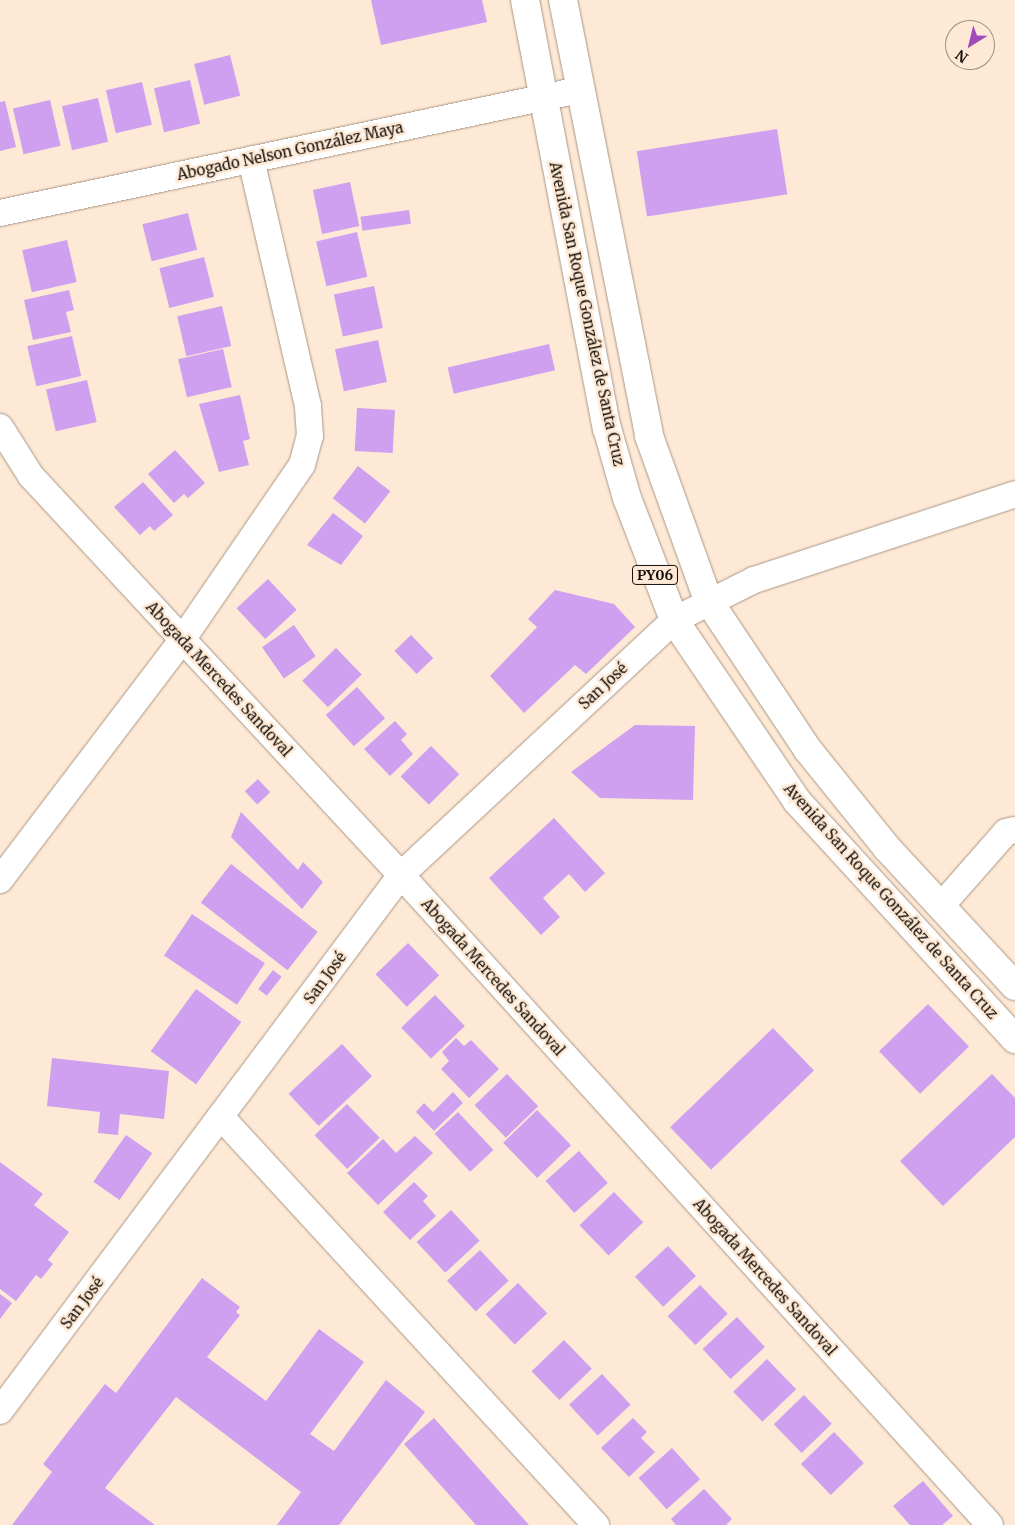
<!DOCTYPE html>
<html>
<head>
<meta charset="utf-8">
<style>
	body { margin:0 }
	#map { position:relative; width:1015px; height:1525px; overflow:hidden; background:#fde9d5; font-family:Merriweather,serif }
	div>[style] { position:absolute }
	[style*='--x'] { left:calc(var(--x)*1px); top:calc(var(--y)*1px); width:calc(var(--w)*1px); rotate:calc(var(--a)*1deg) }
	.building>* { inset:0; background:#cea0ef; transform-origin:0 0 }
	.roads { filter:drop-shadow(0 0 1px #aa9685) drop-shadow(0 0 1px #aa9685) }
	.minor>* { height:26px; margin:-13px; padding:0 13px; transform-origin:13px; border-radius:13px; background:#fff }
	.highway>* { height:28px; margin:-14px; padding:0 14px; transform-origin:14px; border-radius:14px; background:#fff }
	span { translate:-50% -50%; white-space:nowrap; text-align:center; line-height:1.15; -webkit-text-stroke:5px #fde9d5; paint-order:stroke }
	.shield-label span { padding:1px 4px; background:#fde9d5; border:1px solid; border-radius:4px; -webkit-text-stroke-width:0 }
	.shield-label { font-size:14px; color:#17100a; font-weight:700 }
	.street-label { font-size:15px; color:#17100a }
	.north { position:absolute; left:945px; top:20px; width:50px; height:50px; box-sizing:border-box; background:#fde9d5; border:1px solid #a19284; border-radius:50%; rotate:216deg; font-size:14px; font-weight:700; line-height:20px; text-align:center; color:#17100a }
	.north::after { content:''; display:block; margin:auto; width:18px; height:22px; background:#9f4cbb; clip-path:polygon(50% 0,100% 100%,50% 72%,0 100%) }
</style>
</head>
<body>
<div id="map">
	<div class="building">
		<i style="clip-path:polygon(371px 0,482px 0,487px 22px,381px 45px)"></i>
		<i style="left:230px;top:55px;width:42px;height:37px;rotate:76deg"></i>
		<i style="left:190px;top:80px;width:45px;height:37px;rotate:77deg"></i>
		<i style="left:142px;top:82px;width:44px;height:37px;rotate:77deg"></i>
		<i style="left:98px;top:98px;width:45px;height:37px;rotate:77deg"></i>
		<i style="left:50px;top:100px;width:47px;height:38px;rotate:77deg"></i>
		<i style="clip-path:polygon(5px 101px,16px 147px,0 151px,0 102px)"></i>
		<i style="left:777px;top:129px;width:66px;height:142px;rotate:81deg"></i>
		<i style="left:350px;top:182px;width:45px;height:38px;rotate:78deg"></i>
		<i style="left:409px;top:210px;width:14px;height:49px;rotate:82deg"></i>
		<i style="left:188px;top:213px;width:38px;height:47px;rotate:76deg"></i>
		<i style="left:357px;top:232px;width:46px;height:42px;rotate:77deg"></i>
		<i style="left:67px;top:240px;width:43px;height:46px;rotate:77deg"></i>
		<i style="left:204px;top:257px;width:41px;height:46px;rotate:76deg"></i>
		<i style="left:374px;top:286px;width:43px;height:41px;rotate:78deg"></i>
		<i style="clip-path:polygon(69px 290px,74px 310px,66px 312px,71px 332px,33px 340px,24px 300px)"></i>
		<i style="left:222px;top:306px;width:41px;height:46px;rotate:77deg"></i>
		<i style="left:72px;top:336px;width:41px;height:46px;rotate:77deg"></i>
		<i style="left:378px;top:340px;width:43px;height:44px;rotate:78deg"></i>
		<i style="left:549px;top:344px;width:27px;height:104px;rotate:77deg"></i>
		<i style="left:223px;top:349px;width:39px;height:46px;rotate:77deg"></i>
		<i style="left:87px;top:380px;width:43px;height:42px;rotate:77deg"></i>
		<i style="clip-path:polygon(240px 395px,250px 439px,243px 441px,249px 465px,219px 472px,199px 404px)"></i>
		<i style="left:357px;top:408px;width:38px;height:43px;rotate:3deg"></i>
		<i style="clip-path:polygon(175px 450px,205px 483px,188px 498px,184px 494px,174px 503px,148px 474px)"></i>
		<i style="left:358px;top:466px;width:41px;height:41px;rotate:38deg"></i>
		<i style="clip-path:polygon(143px 482px,173px 515px,154px 531px,150px 526px,140px 535px,114px 507px)"></i>
		<i style="clip-path:polygon(333px 513px,363px 536px,341px 565px,307px 545px)"></i>
		<i style="left:268px;top:579px;width:42px;height:43px;rotate:47deg"></i>
		<i style="clip-path:polygon(555px 590px,614px 604px,635px 627px,586px 674px,575px 665px,524px 713px,490px 676px,537px 627px,528px 619px)"></i>
		<i style="left:294px;top:625px;width:38px;height:39px;rotate:55deg"></i>
		<i style="left:411px;top:635px;width:32px;height:23px;rotate:46deg"></i>
		<i style="left:336px;top:648px;width:37px;height:47px;rotate:46deg"></i>
		<i style="left:357px;top:687px;width:42px;height:42px;rotate:48deg"></i>
		<i style="clip-path:polygon(395px 721px,407px 734px,401px 740px,413px 754px,390px 776px,364px 749px)"></i>
		<i style="clip-path:polygon(635px 725px,695px 726px,693px 800px,600px 798px,571px 772px)"></i>
		<i style="left:431px;top:746px;width:40px;height:43px;rotate:45deg"></i>
		<i style="left:258px;top:779px;width:18px;height:18px;rotate:47deg"></i>
		<i style="clip-path:polygon(241px 812px,298px 870px,303px 862px,323px 882px,302px 909px,231px 837px)"></i>
		<i style="clip-path:polygon(554px 818px,605px 873px,585px 892px,569px 874px,543px 898px,560px 917px,541px 935px,489px 878px)"></i>
		<i style="left:231px;top:864px;width:110px;height:49px;rotate:38deg"></i>
		<i style="left:192px;top:914px;width:88px;height:50px;rotate:34deg"></i>
		<i style="left:408px;top:943px;width:45px;height:45px;rotate:46deg"></i>
		<i style="left:273px;top:970px;width:11px;height:24px;rotate:38deg"></i>
		<i style="left:196px;top:989px;width:56px;height:77px;rotate:36deg"></i>
		<i style="left:435px;top:995px;width:43px;height:47px;rotate:46deg"></i>
		<i style="left:928px;top:1004px;width:59px;height:68px;rotate:46deg"></i>
		<i style="left:773px;top:1028px;width:59px;height:143px;rotate:46deg"></i>
		<i style="clip-path:polygon(456px 1038px,464px 1046px,471px 1040px,499px 1069px,469px 1098px,441px 1069px,449px 1061px,442px 1052px)"></i>
		<i style="left:342px;top:1044px;width:44px;height:73px;rotate:47deg"></i>
		<i style="clip-path:polygon(52px 1058px,169px 1071px,164px 1119px,120px 1114px,118px 1135px,98px 1133px,100px 1112px,47px 1106px)"></i>
		<i style="left:507px;top:1074px;width:45px;height:45px;rotate:46deg"></i>
		<i style="clip-path:polygon(992px 1074px,1015px 1098px,1015px 1137px,943px 1206px,900px 1161px)"></i>
		<i style="clip-path:polygon(453px 1092px,463px 1103px,434px 1131px,416px 1112px,424px 1103px,433px 1112px)"></i>
		<i style="left:347px;top:1104px;width:47px;height:45px;rotate:46deg"></i>
		<i style="left:537px;top:1110px;width:49px;height:47px;rotate:46deg"></i>
		<i style="left:458px;top:1112px;width:52px;height:32px;rotate:47deg"></i>
		<i style="left:126px;top:1135px;width:32px;height:57px;rotate:35deg"></i>
		<i style="clip-path:polygon(415px 1136px,433px 1153px,378px 1205px,347px 1173px,383px 1139px,396px 1153px)"></i>
		<i style="left:579px;top:1151px;width:43px;height:45px;rotate:48deg"></i>
		<i style="clip-path:polygon(0 1162px,43px 1194px,34px 1205px,69px 1232px,48px 1260px,53px 1264px,41px 1279px,36px 1275px,16px 1301px,0 1289px)"></i>
		<i style="clip-path:polygon(414px 1182px,428px 1196px,423px 1201px,436px 1216px,410px 1240px,383px 1212px)"></i>
		<i style="left:614px;top:1192px;width:42px;height:48px;rotate:46deg"></i>
		<i style="left:451px;top:1210px;width:42px;height:47px;rotate:47deg"></i>
		<i style="left:668px;top:1246px;width:41px;height:45px;rotate:47deg"></i>
		<i style="left:480px;top:1250px;width:42px;height:45px;rotate:47deg"></i>
		<i style="clip-path:polygon(202px 1278px,240px 1307px,236px 1312px,240px 1315px,207px 1357px,266px 1401px,319px 1329px,364px 1362px,310px 1434px,334px 1451px,386px 1380px,425px 1412px,339px 1525px,277px 1525px,301px 1492px,176px 1397px,105px 1488px,155px 1525px,12px 1525px,52px 1472px,43px 1464px,105px 1384px,116px 1393px)"></i>
		<i style="left:518px;top:1283px;width:42px;height:45px;rotate:46deg"></i>
		<i style="left:700px;top:1285px;width:40px;height:45px;rotate:46deg"></i>
		<i style="clip-path:polygon(0 1294px,12px 1303px,0 1319px)"></i>
		<i style="left:737px;top:1317px;width:41px;height:47px;rotate:47deg"></i>
		<i style="left:564px;top:1340px;width:40px;height:45px;rotate:46deg"></i>
		<i style="left:767px;top:1359px;width:42px;height:47px;rotate:46deg"></i>
		<i style="left:602px;top:1374px;width:42px;height:45px;rotate:47deg"></i>
		<i style="left:804px;top:1395px;width:40px;height:42px;rotate:46deg"></i>
		<i style="clip-path:polygon(434px 1418px,529px 1525px,476px 1525px,404px 1444px)"></i>
		<i style="clip-path:polygon(633px 1418px,647px 1432px,641px 1438px,655px 1452px,629px 1477px,601px 1448px)"></i>
		<i style="left:834px;top:1432px;width:43px;height:46px;rotate:46deg"></i>
		<i style="left:672px;top:1448px;width:42px;height:45px;rotate:48deg"></i>
		<i style="clip-path:polygon(923px 1481px,953px 1516px,942px 1525px,910px 1525px,893px 1506px)"></i>
		<i style="clip-path:polygon(704px 1489px,732px 1519px,726px 1525px,676px 1525px,671px 1519px)"></i>
	</div>
	<div class="roads">
		<div class="minor">
			<i style="--x:0;--y:213;--w:592;--a:-11.99"></i>
			<i style="--x:0;--y:427;--w:58;--a:57.7"></i>
			<i style="--x:31;--y:476;--w:544;--a:47.16"></i>
			<i style="--x:401;--y:875;--w:877;--a:47.82"></i>
			<i style="--x:0;--y:880;--w:301;--a:-52.8"></i>
			<i style="--x:182;--y:640;--w:212;--a:-55.6"></i>
			<i style="--x:302;--y:465;--w:30;--a:-75"></i>
			<i style="--x:310;--y:436;--w:30;--a:-94"></i>
			<i style="--x:308;--y:406;--w:253;--a:-103"></i>
			<i style="--x:941;--y:906;--w:98;--a:-48.7"></i>
			<i style="--x:1006;--y:832;--w:9;--a:-13"></i>
			<i style="--x:222;--y:1118;--w:553;--a:47.42"></i>
			<i style="--x:0;--y:1411;--w:669;--a:-53.2"></i>
			<i style="--x:401;--y:875;--w:374;--a:-43"></i>
			<i style="--x:674;--y:620;--w:89;--a:-26.6"></i>
			<i style="--x:754;--y:580;--w:275;--a:-18.2"></i>
		</div>
		<div class="highway">
			<i style="--x:525;--y:0;--w:436;--a:79.2"></i>
			<i style="--x:607;--y:428;--w:73;--a:74.1"></i>
			<i style="--x:627;--y:498;--w:131;--a:68.9"></i>
			<i style="--x:674;--y:620;--w:219;--a:55.8"></i>
			<i style="--x:797;--y:801;--w:323;--a:47.5"></i>
			<i style="--x:563;--y:0;--w:444;--a:78.8"></i>
			<i style="--x:649;--y:436;--w:174;--a:70.2"></i>
			<i style="--x:708;--y:600;--w:180;--a:56.3"></i>
			<i style="--x:808;--y:750;--w:126;--a:51.1"></i>
			<i style="--x:887;--y:848;--w:188;--a:47.2"></i>
		</div>
	</div>
	<div class="shield-label">
		<span style="left:655px;top:575px">PY06</span>
	</div>
	<div class="street-label">
		<span style="left:290px;top:151px;rotate:-12deg">Abogado Nelson González Maya</span>
		<span style="left:587px;top:314px;rotate:78deg">Avenida San Roque González de Santa Cruz</span>
		<span style="left:219px;top:679px;rotate:47deg">Abogada Mercedes Sandoval</span>
		<span style="left:603px;top:686px;rotate:-43deg">San José</span>
		<span style="left:891px;top:901px;rotate:48deg">Avenida San Roque González de Santa Cruz</span>
		<span style="left:493px;top:977px;rotate:48deg">Abogada Mercedes Sandoval</span>
		<span style="left:325px;top:978px;rotate:-54deg">San José</span>
		<span style="left:765px;top:1277px;rotate:48deg">Abogada Mercedes Sandoval</span>
		<span style="left:82px;top:1303px;rotate:-53deg">San José</span>
	</div>
	<div class="north">N</div>
</div>
</body>
</html>
